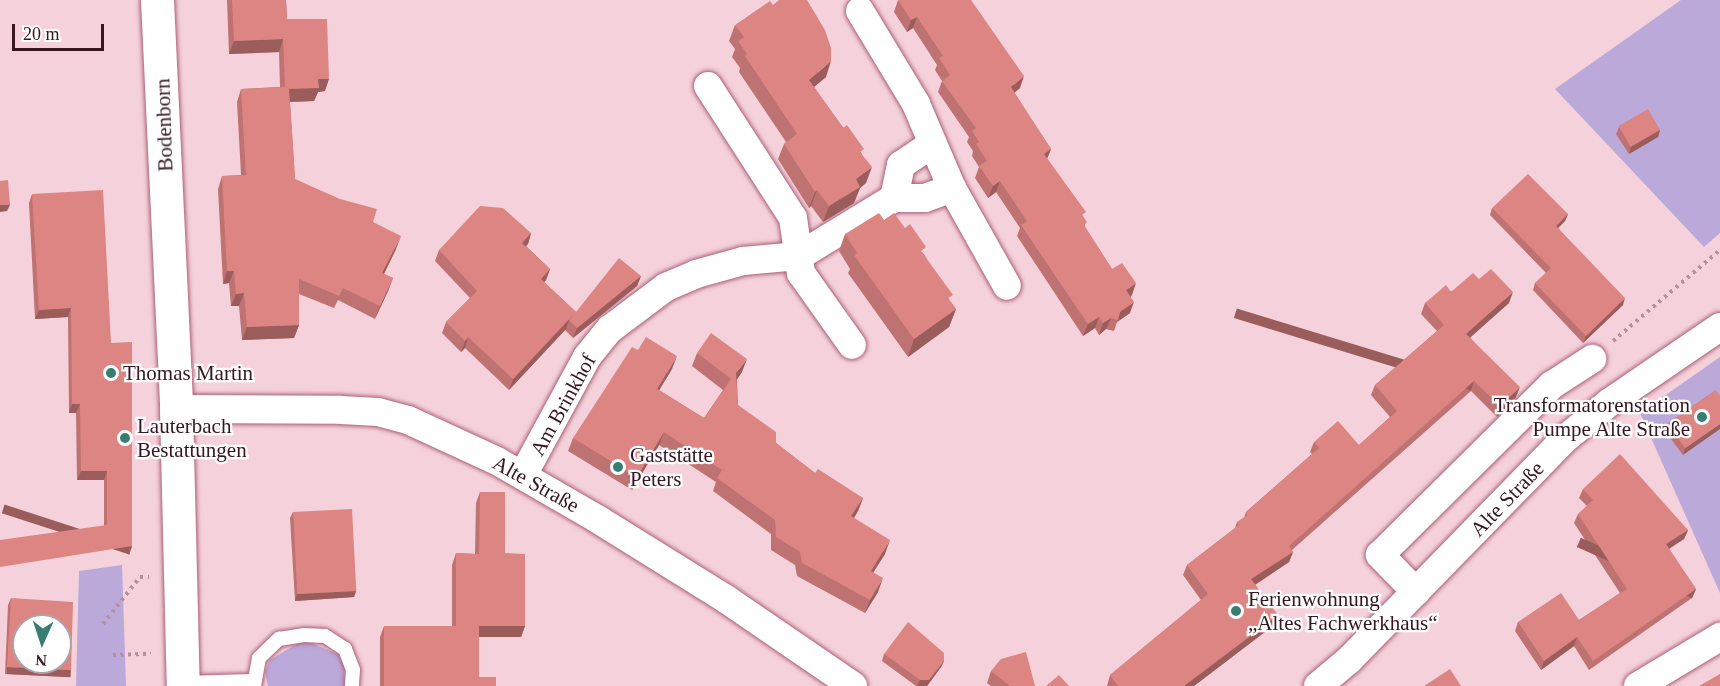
<!DOCTYPE html>
<html>
<head>
<meta charset="utf-8">
<style>
	body { margin:0 }
	#map { position:relative; width:1720px; height:686px; overflow:hidden; background:#f5d2db; font-family:"Times New Roman",serif }
	div>[style] { position:absolute }
	[style*='--x'] { left:calc(var(--x)*1px); top:calc(var(--y)*1px); width:calc(var(--w)*1px); rotate:calc(var(--a)*1deg) }
	.green>* { inset:0; background:#bba9da }
	.path>* { height:4px; margin-top:-2px; transform-origin:0; background:repeating-linear-gradient(90deg,#b2919a 0 3px,transparent 0 7.5px) }
	.roads { filter:drop-shadow(0 0 2px #ac5f76) drop-shadow(0 0 2px #ac5f76) }
	.service>* { height:14px; margin:-7px; padding:0 7px; transform-origin:7px; border-radius:7px; background:#fff }
	.minor>* { height:28px; margin:-14px; padding:0 14px; transform-origin:14px; border-radius:14px; background:#fff }
	.secondary>* { height:33px; margin:-16.5px; padding:0 16.5px; transform-origin:16.5px; border-radius:16.5px; background:#fff }
	.wall>* { inset:0; background:#be7271 }
	.shaded-wall>* { inset:0; background:#9b5d5c; transform-origin:0 0 }
	.building>* { inset:0; background:#dd8583; transform-origin:0 0 }
	.dots>* { width:16px; height:16px; translate:-50% -50%; box-sizing:border-box; border:3px solid #fefefe; border-radius:50% }
	span { translate:-50% -50%; white-space:nowrap; text-align:center; line-height:1.15; -webkit-text-stroke:4.5px #fefefe; paint-order:stroke }
	.street-label { font-size:21px; color:#361721 }
	.poi-label { font-size:21px; color:#361721 }
	.left { translate:0 -50%; text-align:left }
	.right { translate:-100% -50%; text-align:right }
	.north { position:absolute; left:12px; top:614px; width:60px; height:60px; box-sizing:border-box; background:#fefefe; border:2px solid #aea2a6; border-radius:50%; rotate:183deg; font-size:16px; font-weight:700; line-height:24px; text-align:center; color:#361721 }
	.north::after { content:''; display:block; margin:auto; width:21px; height:27px; background:#387d72; clip-path:polygon(50% 0,100% 100%,50% 72%,0 100%) }
	.scale { position:absolute; left:12px; top:24px; width:92px; height:27px; box-sizing:border-box; border:3px solid #361721; border-top:0; padding-left:8px; font-size:18px; line-height:21px; white-space:nowrap; color:#361721; -webkit-text-stroke:4px #fefefe; paint-order:stroke }
</style>
</head>
<body>
<div id="map">
	<div class="green">
		<i style="clip-path:polygon(1681px 0,1720px 0,1720px 233px,1704px 247px,1555px 89px)"></i>
		<i style="clip-path:polygon(1720px 357px,1720px 593px,1640px 413px)"></i>
		<i style="clip-path:polygon(122px 565px,126px 686px,76px 686px,79px 571px)"></i>
		<i style="clip-path:polygon(298px 643px,311px 643px,338px 654px,344px 665px,345px 686px,268px 686px,265px 672px,270px 660px)"></i>
	</div>
	<div class="path">
		<i style="--x:1613;--y:341;--w:140;--a:-40.4"></i>
		<i style="--x:103;--y:624;--w:60;--a:-51.8"></i>
		<i style="--x:140;--y:577;--w:9;--a:0"></i>
		<i style="--x:113;--y:655;--w:38;--a:-2"></i>
	</div>
	<div class="roads">
		<div class="service">
			<i style="--x:183;--y:683;--w:69;--a:-1.7"></i>
			<i style="--x:254;--y:686;--w:28;--a:-80"></i>
			<i style="--x:259;--y:658;--w:28;--a:-44"></i>
			<i style="--x:279;--y:639;--w:25;--a:-9"></i>
			<i style="--x:304;--y:635;--w:21;--a:3"></i>
			<i style="--x:325;--y:636;--w:24;--a:33"></i>
			<i style="--x:345;--y:649;--w:22;--a:69"></i>
			<i style="--x:353;--y:670;--w:16;--a:94"></i>
		</div>
		<div class="minor">
			<i style="--x:860;--y:11;--w:109;--a:58.9"></i>
			<i style="--x:916;--y:104;--w:91;--a:66.8"></i>
			<i style="--x:708;--y:86;--w:157;--a:57.2"></i>
			<i style="--x:793;--y:218;--w:56;--a:81.7"></i>
			<i style="--x:801;--y:273;--w:88;--a:54.7"></i>
			<i style="--x:894;--y:198;--w:34;--a:-78"></i>
			<i style="--x:901;--y:165;--w:36;--a:-34"></i>
			<i style="--x:176;--y:409;--w:165;--a:0.3"></i>
			<i style="--x:341;--y:410;--w:37;--a:3"></i>
			<i style="--x:378;--y:412;--w:31;--a:15"></i>
			<i style="--x:408;--y:420;--w:98;--a:24.7"></i>
			<i style="--x:497;--y:461;--w:118;--a:30"></i>
			<i style="--x:599;--y:520;--w:150;--a:31.9"></i>
			<i style="--x:726;--y:599;--w:154;--a:34.4"></i>
			<i style="--x:523;--y:475;--w:134;--a:-61.5"></i>
			<i style="--x:587;--y:357;--w:36;--a:-51"></i>
			<i style="--x:610;--y:329;--w:70;--a:-36.9"></i>
			<i style="--x:666;--y:287;--w:33;--a:-23"></i>
			<i style="--x:696;--y:274;--w:49;--a:-15.5"></i>
			<i style="--x:743;--y:261;--w:56;--a:-5.1"></i>
			<i style="--x:799;--y:256;--w:111;--a:-31.4"></i>
			<i style="--x:894;--y:198;--w:31;--a:0"></i>
			<i style="--x:925;--y:198;--w:29;--a:-20"></i>
			<i style="--x:952;--y:188;--w:112;--a:60.7"></i>
			<i style="--x:1416;--y:592;--w:52;--a:-134.2"></i>
			<i style="--x:1380;--y:555;--w:242;--a:-44.7"></i>
			<i style="--x:1552;--y:385;--w:48;--a:-33"></i>
			<i style="--x:1318;--y:686;--w:40;--a:-40"></i>
			<i style="--x:1349;--y:660;--w:310;--a:-45.7"></i>
			<i style="--x:1566;--y:438;--w:57;--a:-39.3"></i>
			<i style="--x:1610;--y:402;--w:133;--a:-34.3"></i>
			<i style="--x:1638;--y:686;--w:96;--a:-30.9"></i>
		</div>
		<div class="secondary">
			<i style="--x:157;--y:0;--w:409;--a:87.3"></i>
			<i style="--x:176;--y:409;--w:277;--a:88.6"></i>
		</div>
	</div>
	<div class="wall">
		<i style="clip-path:polygon(227px 0,286px 0,287px 19px,325px 91px,318px 92px,314px 101px,290px 102px,295px 179px,373px 222px,396px 249px,384px 274px,393px 278px,388px 291px,375px 319px,338px 300px,334px 308px,299px 294px,299px 325px,294px 338px,242px 340px,239px 306px,231px 306px,229px 283px,223px 284px,218px 189px,222px 176px,241px 175px,237px 102px,241px 89px,280px 87px,279px 52px,229px 54px)"></i>
		<i style="clip-path:polygon(898px 0,1020px 88px,1014px 93px,1051px 149px,1047px 159px,1084px 218px,1085px 227px,1112px 269px,1132px 295px,1131px 296px,1130px 313px,1117px 322px,1114px 331px,1106px 329px,1099px 335px,1095px 328px,1083px 336px,1017px 236px,1020px 228px,996px 192px,988px 198px,975px 178px,979px 167px,972px 156px,973px 151px,967px 142px,969px 137px,938px 92px,942px 81px,935px 70px,937px 65px,913px 28px,907px 32px,894px 12px)"></i>
		<i style="clip-path:polygon(735px 25px,826px 77px,814px 87px,862px 154px,866px 183px,860px 188px,854px 203px,823px 222px,811px 206px,809px 208px,778px 159px,784px 144px,786px 142px,739px 72px,740px 68px,732px 57px,735px 49px,729px 41px)"></i>
		<i style="clip-path:polygon(1619px 127px,1660px 130px,1658px 137px,1629px 154px,1616px 134px)"></i>
		<i style="clip-path:polygon(32px 194px,111px 343px,132px 546px,129px 555px,104px 525px,104px 480px,77px 480px,76px 413px,69px 413px,68px 317px,35px 319px,29px 203px)"></i>
		<i style="clip-path:polygon(1492px 208px,1568px 214px,1565px 221px,1558px 228px,1623px 305px,1583px 343px,1533px 290px,1535px 283px,1546px 273px,1490px 215px)"></i>
		<i style="clip-path:polygon(884px 220px,924px 254px,950px 301px,956px 309px,949px 327px,908px 357px,848px 273px,850px 269px,839px 251px,845px 234px)"></i>
		<i style="clip-path:polygon(531px 233px,528px 244px,526px 246px,550px 269px,546px 280px,544px 282px,576px 312px,641px 276px,637px 286px,573px 338px,565px 330px,566px 329px,509px 390px,465px 348px,461px 352px,442px 333px,446px 322px,470px 298px,435px 261px,439px 250px)"></i>
		<i style="clip-path:polygon(1479px 279px,1509px 303px,1470px 337px,1516px 397px,1497px 417px,1471px 391px,1292px 550px,1293px 552px,1289px 562px,1255px 585px,1274px 625px,1194px 686px,1107px 686px,1110px 675px,1201px 600px,1183px 575px,1187px 565px,1235px 528px,1237px 522px,1244px 518px,1246px 512px,1312px 454px,1310px 452px,1314px 442px,1359px 445px,1390px 417px,1371px 395px,1375px 385px,1437px 331px,1421px 314px,1425px 303px)"></i>
		<i style="clip-path:polygon(697px 353px,742px 372px,737px 379px,738px 405px,776px 443px,815px 473px,863px 498px,858px 511px,854px 518px,885px 554px,873px 572px,878px 592px,865px 613px,797px 576px,795px 565px,771px 550px,771px 534px,713px 491px,716px 482px,659px 445px,632px 490px,568px 451px,573px 438px,672px 369px,659px 390px,704px 418px,723px 390px,692px 366px)"></i>
		<i style="clip-path:polygon(1716px 390px,1683px 455px,1665px 431px,1667px 424px)"></i>
		<i style="clip-path:polygon(1583px 489px,1688px 530px,1684px 539px,1669px 549px,1696px 589px,1692px 598px,1589px 670px,1574px 646px,1541px 670px,1515px 631px,1518px 622px,1579px 620px,1620px 593px,1574px 523px,1578px 514px,1587px 506px,1579px 498px)"></i>
		<i style="clip-path:polygon(480px 492px,505px 553px,525px 626px,521px 637px,479px 637px,479px 677px,496px 686px,380px 686px,380px 637px,384px 626px,452px 626px,452px 565px,456px 553px,475px 554px,476px 503px)"></i>
		<i style="clip-path:polygon(293px 512px,356px 591px,354px 597px,295px 601px,290px 518px)"></i>
		<i style="clip-path:polygon(11px 598px,71px 670px,68px 677px,5px 674px,8px 605px)"></i>
		<i style="clip-path:polygon(884px 654px,944px 661px,941px 667px,927px 686px,916px 686px,882px 661px)"></i>
		<i style="clip-path:polygon(991px 671px,1035px 686px,991px 686px,987px 683px)"></i>
	</div>
	<div class="shaded-wall">
		<i style="clip-path:polygon(917px 17px,913px 28px,907px 32px,911px 20px)"></i>
		<i style="clip-path:polygon(283px 39px,279px 52px,229px 54px,234px 41px)"></i>
		<i style="clip-path:polygon(831px 61px,826px 77px,803px 96px,809px 80px)"></i>
		<i style="clip-path:polygon(1024px 76px,1020px 88px,1007px 99px,1011px 87px)"></i>
		<i style="clip-path:polygon(318px 79px,329px 79px,325px 91px,318px 92px,314px 101px,285px 102px,289px 89px)"></i>
		<i style="clip-path:polygon(1660px 130px,1658px 137px,1629px 154px,1631px 147px)"></i>
		<i style="clip-path:polygon(1051px 149px,1046px 161px,1044px 154px)"></i>
		<i style="clip-path:polygon(872px 167px,866px 183px,860px 188px,854px 203px,823px 222px,829px 206px,856px 179px)"></i>
		<i style="clip-path:polygon(1000px 181px,996px 192px,988px 198px,993px 186px)"></i>
		<i style="clip-path:polygon(817px 190px,811px 206px,809px 208px,815px 192px)"></i>
		<i style="clip-path:polygon(0 205px,10px 205px,7px 211px,0 212px)"></i>
		<i style="clip-path:polygon(1568px 214px,1565px 221px,1553px 233px,1556px 226px)"></i>
		<i style="clip-path:polygon(531px 233px,528px 244px,518px 254px,522px 243px)"></i>
		<i style="clip-path:polygon(401px 236px,396px 249px,378px 286px,382px 273px)"></i>
		<i style="clip-path:polygon(550px 269px,546px 280px,537px 290px,541px 279px)"></i>
		<i style="clip-path:polygon(227px 271px,234px 271px,229px 283px,223px 284px)"></i>
		<i style="clip-path:polygon(641px 276px,637px 286px,573px 338px,577px 328px)"></i>
		<i style="clip-path:polygon(393px 278px,388px 291px,375px 319px,380px 306px)"></i>
		<i style="clip-path:polygon(1136px 283px,1132px 295px,1122px 302px,1126px 290px)"></i>
		<i style="clip-path:polygon(1513px 292px,1509px 303px,1463px 344px,1466px 334px)"></i>
		<i style="clip-path:polygon(244px 293px,239px 306px,231px 306px,236px 294px)"></i>
		<i style="clip-path:polygon(1625px 298px,1623px 305px,1583px 343px,1586px 336px)"></i>
		<i style="clip-path:polygon(1134px 302px,1130px 313px,1117px 322px,1120px 312px)"></i>
		<i style="clip-path:polygon(71px 308px,68px 317px,35px 319px,39px 310px)"></i>
		<i style="clip-path:polygon(956px 309px,949px 327px,908px 357px,914px 339px)"></i>
		<i style="clip-path:polygon(574px 314px,569px 320px,566px 329px,509px 390px,513px 379px)"></i>
		<i style="clip-path:polygon(1099px 317px,1095px 328px,1083px 336px,1088px 324px)"></i>
		<i style="clip-path:polygon(1111px 318px,1106px 329px,1099px 335px,1103px 323px)"></i>
		<i style="clip-path:polygon(299px 325px,294px 338px,242px 340px,247px 327px)"></i>
		<i style="clip-path:polygon(468px 337px,465px 348px,461px 352px,465px 341px)"></i>
		<i style="clip-path:polygon(677px 356px,672px 369px,652px 402px,657px 389px)"></i>
		<i style="clip-path:polygon(747px 359px,742px 372px,732px 387px,736px 373px)"></i>
		<i style="left:1474px;top:381px;width:10px;height:248px;rotate:107deg"></i>
		<i style="clip-path:polygon(1520px 387px,1516px 397px,1497px 417px,1500px 406px)"></i>
		<i style="clip-path:polygon(72px 404px,80px 404px,76px 413px,69px 413px)"></i>
		<i style="clip-path:polygon(1720px 424px,1720px 429px,1683px 455px,1685px 448px)"></i>
		<i style="clip-path:polygon(664px 432px,659px 445px,632px 490px,637px 477px)"></i>
		<i style="clip-path:polygon(81px 471px,107px 471px,104px 480px,77px 480px)"></i>
		<i style="clip-path:polygon(863px 498px,858px 511px,847px 529px,851px 516px)"></i>
		<i style="clip-path:polygon(1688px 530px,1684px 539px,1662px 553px,1666px 544px)"></i>
		<i style="clip-path:polygon(890px 540px,885px 554px,866px 584px,871px 571px)"></i>
		<i style="left:132px;top:546px;width:9px;height:134px;rotate:108deg"></i>
		<i style="clip-path:polygon(1293px 552px,1289px 562px,1247px 590px,1251px 579px)"></i>
		<i style="clip-path:polygon(883px 578px,878px 592px,865px 613px,870px 600px)"></i>
		<i style="left:1696px;top:589px;width:10px;height:126px;rotate:114deg"></i>
		<i style="clip-path:polygon(356px 591px,354px 597px,295px 601px,297px 594px)"></i>
		<i style="clip-path:polygon(1278px 615px,1274px 625px,1194px 686px,1184px 686px)"></i>
		<i style="clip-path:polygon(479px 626px,525px 626px,521px 637px,475px 637px)"></i>
		<i style="clip-path:polygon(1577px 637px,1574px 646px,1541px 670px,1544px 661px)"></i>
		<i style="clip-path:polygon(944px 661px,941px 667px,927px 686px,917px 686px,920px 680px)"></i>
		<i style="left:7px;top:667px;width:64px;height:7px;rotate:3deg"></i>
	</div>
	<div class="building">
		<i style="clip-path:polygon(232px 0,286px 0,287px 19px,327px 19px,329px 79px,318px 79px,319px 88px,289px 89px,295px 179px,340px 199px,377px 209px,373px 222px,401px 236px,382px 273px,393px 278px,380px 306px,343px 288px,339px 296px,299px 279px,299px 325px,247px 327px,244px 293px,236px 294px,234px 271px,227px 271px,222px 176px,246px 175px,241px 89px,285px 87px,283px 39px,234px 41px)"></i>
		<i style="clip-path:polygon(779px 0,807px 0,825px 30px,831px 48px,831px 61px,809px 80px,843px 128px,847px 125px,864px 149px,860px 152px,872px 167px,856px 179px,860px 187px,829px 206px,817px 190px,815px 192px,784px 144px,797px 134px,745px 56px,747px 54px,738px 41px,744px 37px,735px 25px,770px 1px,773px 5px)"></i>
		<i style="clip-path:polygon(898px 0,971px 0,1024px 76px,1011px 87px,1051px 149px,1044px 154px,1086px 212px,1082px 215px,1087px 222px,1084px 225px,1112px 269px,1122px 263px,1136px 283px,1126px 290px,1134px 302px,1120px 312px,1118px 320px,1111px 318px,1103px 323px,1099px 317px,1088px 324px,1077px 308px,1021px 225px,1027px 221px,1000px 181px,993px 186px,979px 166px,987px 161px,976px 144px,979px 142px,972px 131px,976px 128px,942px 81px,950px 75px,939px 58px,943px 56px,917px 17px,911px 20px)"></i>
		<i style="left:1648px;top:109px;width:24px;height:34px;rotate:60deg"></i>
		<i style="clip-path:polygon(1528px 174px,1568px 214px,1556px 226px,1625px 298px,1586px 336px,1535px 283px,1551px 268px,1492px 208px)"></i>
		<i style="clip-path:polygon(8px 180px,10px 205px,0 205px,0 181px)"></i>
		<i style="clip-path:polygon(103px 190px,111px 343px,132px 342px,132px 546px,0 567px,0 540px,107px 525px,107px 471px,81px 471px,80px 404px,72px 404px,71px 308px,39px 310px,32px 194px)"></i>
		<i style="clip-path:polygon(480px 206px,503px 208px,531px 233px,522px 243px,550px 269px,541px 279px,576px 312px,619px 258px,641px 276px,577px 328px,569px 320px,574px 314px,513px 379px,468px 337px,465px 341px,446px 322px,477px 291px,439px 250px)"></i>
		<i style="clip-path:polygon(879px 213px,884px 220px,894px 213px,905px 228px,910px 224px,926px 247px,921px 251px,953px 295px,948px 298px,956px 309px,914px 339px,854px 255px,857px 253px,845px 234px)"></i>
		<i style="clip-path:polygon(1491px 269px,1513px 292px,1466px 334px,1520px 387px,1500px 406px,1474px 381px,1289px 546px,1293px 552px,1251px 579px,1278px 615px,1184px 686px,1118px 686px,1110px 675px,1208px 594px,1187px 565px,1239px 525px,1237px 522px,1247px 515px,1246px 512px,1319px 448px,1314px 442px,1338px 421px,1359px 445px,1397px 411px,1375px 385px,1444px 325px,1425px 303px,1446px 285px,1451px 292px,1473px 273px,1479px 279px)"></i>
		<i style="clip-path:polygon(711px 333px,747px 359px,736px 373px,738px 405px,776px 432px,776px 443px,815px 473px,818px 469px,863px 498px,851px 516px,890px 540px,871px 571px,883px 578px,870px 600px,802px 563px,800px 552px,776px 537px,775px 520px,717px 478px,722px 470px,664px 432px,637px 477px,573px 438px,632px 347px,638px 350px,646px 337px,677px 356px,657px 389px,704px 418px,731px 379px,697px 353px)"></i>
		<i style="clip-path:polygon(1716px 390px,1720px 396px,1720px 424px,1685px 448px,1667px 424px)"></i>
		<i style="clip-path:polygon(1620px 454px,1688px 530px,1666px 544px,1696px 589px,1593px 661px,1577px 637px,1544px 661px,1518px 622px,1561px 593px,1579px 620px,1627px 589px,1578px 514px,1593px 500px,1583px 489px)"></i>
		<i style="clip-path:polygon(480px 492px,505px 492px,505px 553px,525px 554px,525px 626px,479px 626px,479px 677px,496px 677px,496px 686px,384px 686px,384px 626px,456px 626px,456px 553px,479px 554px)"></i>
		<i style="left:352px;top:509px;width:82px;height:59px;rotate:87deg"></i>
		<i style="clip-path:polygon(evenodd,11px 598px,73px 602px,71px 670px,7px 667px,11px 598px,24px 626px,60px 626px,60px 662px,24px 662px,24px 626px)"></i>
		<i style="clip-path:polygon(908px 622px,944px 653px,944px 661px,929px 680px,920px 680px,884px 654px)"></i>
		<i style="clip-path:polygon(1026px 652px,1035px 686px,1010px 686px,991px 671px,1001px 659px)"></i>
		<i style="clip-path:polygon(1450px 669px,1461px 686px,1424px 686px)"></i>
		<i style="clip-path:polygon(1720px 674px,1720px 686px,1699px 686px)"></i>
		<i style="clip-path:polygon(1059px 675px,1069px 686px,1046px 686px)"></i>
	</div>
	<div class="dots">
		<i style="left:111px;top:373px;background:#387d72"></i>
		<i style="left:1702px;top:417px;background:#387d72"></i>
		<i style="left:125px;top:438px;background:#387d72"></i>
		<i style="left:618px;top:467px;background:#387d72"></i>
		<i style="left:1236px;top:611px;background:#387d72"></i>
	</div>
	<div class="street-label">
		<span style="left:164px;top:125px;rotate:-92deg">Bodenborn</span>
		<span style="left:563px;top:405px;rotate:-61deg">Am Brinkhof</span>
		<span style="left:536px;top:484px;rotate:29deg">Alte Straße</span>
		<span style="left:1507px;top:499px;rotate:-46deg">Alte Straße</span>
	</div>
	<div class="poi-label">
		<span class="left" style="left:123px;top:373px">Thomas Martin</span>
		<span class="right" style="left:1690px;top:417px">Transformatorenstation<br>Pumpe Alte Straße</span>
		<span class="left" style="left:137px;top:438px">Lauterbach<br>Bestattungen</span>
		<span class="left" style="left:630px;top:467px">Gaststätte<br>Peters</span>
		<span class="left" style="left:1248px;top:611px">Ferienwohnung<br>„Altes Fachwerkhaus“</span>
	</div>
	<div class="north">N</div>
	<div class="scale">20 m</div>
</div>
</body>
</html>
